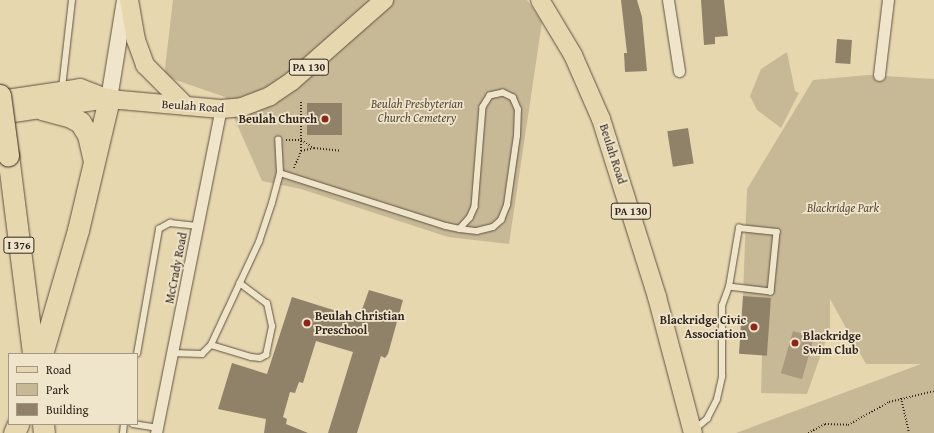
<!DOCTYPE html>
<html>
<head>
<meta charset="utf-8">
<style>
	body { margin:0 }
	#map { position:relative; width:934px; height:433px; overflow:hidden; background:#e7d7af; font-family:"Gentium Book Plus",serif }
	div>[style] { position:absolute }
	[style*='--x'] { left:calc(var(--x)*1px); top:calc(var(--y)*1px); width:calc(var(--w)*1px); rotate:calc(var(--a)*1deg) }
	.green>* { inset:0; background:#c8b996 }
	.water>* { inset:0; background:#a99a7d; transform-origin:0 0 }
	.building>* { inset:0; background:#908269; transform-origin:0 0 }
	.path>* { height:2px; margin-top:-1px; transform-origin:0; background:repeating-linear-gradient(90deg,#31251d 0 1px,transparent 0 3px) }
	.roads { filter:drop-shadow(0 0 1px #5e5242) drop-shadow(0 0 1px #5e5242) }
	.service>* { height:5.5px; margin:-2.75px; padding:0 2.75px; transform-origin:2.75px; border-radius:2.75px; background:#efe5cb }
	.minor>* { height:11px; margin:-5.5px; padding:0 5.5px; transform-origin:5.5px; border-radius:5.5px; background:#efe5cb }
	.secondary>* { height:16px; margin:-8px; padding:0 8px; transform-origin:8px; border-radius:8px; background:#efe5cb }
	.primary>* { height:18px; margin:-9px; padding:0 9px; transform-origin:9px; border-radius:9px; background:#e7d7af }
	.motorway>* { height:21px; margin:-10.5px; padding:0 10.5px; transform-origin:10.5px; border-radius:10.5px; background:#e7d7af }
	.bridges { filter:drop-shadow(0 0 1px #31251d) drop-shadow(0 0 1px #31251d) }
	.motorway-bridge>* { height:21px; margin:-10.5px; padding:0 10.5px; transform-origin:10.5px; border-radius:10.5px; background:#e7d7af }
	.dots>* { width:11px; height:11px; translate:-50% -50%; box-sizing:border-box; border:2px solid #efe5cb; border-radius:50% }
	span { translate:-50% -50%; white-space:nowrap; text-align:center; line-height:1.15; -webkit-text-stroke:3.5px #efe5cb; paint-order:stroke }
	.shield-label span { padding:1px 3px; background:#efe5cb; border:1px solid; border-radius:3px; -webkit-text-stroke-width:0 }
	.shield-label { font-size:11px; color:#31251d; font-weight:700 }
	.park-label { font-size:12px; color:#574a3b; font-style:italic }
	.street-label { font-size:12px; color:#31251d }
	.poi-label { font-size:12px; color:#31251d; font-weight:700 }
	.right { translate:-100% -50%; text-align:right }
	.left { translate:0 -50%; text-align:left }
	.legend { position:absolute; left:8px; top:353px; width:130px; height:72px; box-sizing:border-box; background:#efe5cb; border:1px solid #a39885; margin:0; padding:5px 7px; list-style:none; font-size:12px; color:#31251d }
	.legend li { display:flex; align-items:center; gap:8px; height:20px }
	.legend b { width:20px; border:1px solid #a39885 }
</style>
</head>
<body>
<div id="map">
	<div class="green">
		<i style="clip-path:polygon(173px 0,527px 0,542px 22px,509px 244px,448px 237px,301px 189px,262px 181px,225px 97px,164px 76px)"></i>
		<i style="clip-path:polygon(787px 52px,795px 91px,799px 93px,781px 128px,757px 110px,750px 96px,761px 69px)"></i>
		<i style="clip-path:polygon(868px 75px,934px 79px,934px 433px,736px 433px,921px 364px,866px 364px,830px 299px,830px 329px,807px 394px,761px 393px,762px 356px,771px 299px,743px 296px,747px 189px,813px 80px)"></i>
	</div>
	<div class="water">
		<i style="left:793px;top:331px;width:22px;height:44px;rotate:16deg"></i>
	</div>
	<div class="building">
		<i style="clip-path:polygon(621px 0,637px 0,642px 17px,647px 71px,625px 72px,624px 53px,627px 53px)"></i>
		<i style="clip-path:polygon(701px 0,724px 0,728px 36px,715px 37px,715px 44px,704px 45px)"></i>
		<i style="left:837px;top:39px;width:15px;height:24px;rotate:4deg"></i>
		<i style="left:307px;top:103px;width:35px;height:32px"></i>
		<i style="left:688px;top:128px;width:36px;height:21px;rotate:81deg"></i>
		<i style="clip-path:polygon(369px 290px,403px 300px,388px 354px,385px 358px,381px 356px,357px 433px,328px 433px,353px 352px,316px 341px,303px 383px,299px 382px,295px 393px,290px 392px,283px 417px,287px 419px,286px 424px,308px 433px,264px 433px,266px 419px,218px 409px,232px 363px,267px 374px,292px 297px,359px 318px)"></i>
		<i style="left:743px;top:296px;width:28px;height:58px;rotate:4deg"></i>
	</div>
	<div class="path">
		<i style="--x:286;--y:140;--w:15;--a:0"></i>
		<i style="--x:301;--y:140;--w:15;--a:32"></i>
		<i style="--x:301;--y:151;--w:13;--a:-13"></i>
		<i style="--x:314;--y:148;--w:27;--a:6"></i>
		<i style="--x:294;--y:168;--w:18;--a:-68"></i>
		<i style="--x:301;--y:151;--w:49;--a:-90"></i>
		<i style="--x:901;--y:398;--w:36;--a:77"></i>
		<i style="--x:808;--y:433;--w:19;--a:-28"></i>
		<i style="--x:825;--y:424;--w:23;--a:2"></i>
		<i style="--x:848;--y:425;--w:47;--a:-29.3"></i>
		<i style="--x:889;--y:402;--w:46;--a:-13.7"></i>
	</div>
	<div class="roads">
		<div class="service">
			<i style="--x:62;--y:88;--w:89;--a:-83.5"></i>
			<i style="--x:280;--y:173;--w:174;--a:17.7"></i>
			<i style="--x:446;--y:226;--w:14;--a:12"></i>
			<i style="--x:460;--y:229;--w:17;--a:7"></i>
			<i style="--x:477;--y:231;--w:16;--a:-14"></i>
			<i style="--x:493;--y:227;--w:11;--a:-41"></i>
			<i style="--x:501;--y:220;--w:16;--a:-68"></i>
			<i style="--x:507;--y:205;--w:70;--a:-81.8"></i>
			<i style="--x:517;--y:136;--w:26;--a:-88"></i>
			<i style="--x:518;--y:110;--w:13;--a:-113"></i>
			<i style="--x:513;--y:98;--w:11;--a:-153"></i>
			<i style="--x:503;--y:93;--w:13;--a:167"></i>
			<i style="--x:490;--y:96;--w:13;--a:122"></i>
			<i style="--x:483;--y:107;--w:100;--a:94.6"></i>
			<i style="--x:475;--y:207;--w:12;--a:114"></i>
			<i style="--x:470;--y:218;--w:15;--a:132"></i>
			<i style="--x:211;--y:345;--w:42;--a:16.7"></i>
			<i style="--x:251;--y:357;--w:9;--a:6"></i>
			<i style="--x:260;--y:358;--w:7;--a:-27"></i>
			<i style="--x:266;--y:355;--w:29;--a:-78"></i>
			<i style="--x:272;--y:327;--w:24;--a:-102"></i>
			<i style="--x:267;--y:304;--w:34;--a:-143"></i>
			<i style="--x:172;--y:353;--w:30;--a:2"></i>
			<i style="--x:202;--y:354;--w:13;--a:-45"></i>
			<i style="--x:211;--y:345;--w:114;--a:-65"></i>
			<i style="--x:259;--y:242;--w:41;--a:-71.6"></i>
			<i style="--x:272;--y:203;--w:31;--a:-75"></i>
			<i style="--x:280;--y:173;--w:33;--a:-93"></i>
			<i style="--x:137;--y:354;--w:127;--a:-80"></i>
			<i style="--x:159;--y:229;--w:13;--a:-29"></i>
			<i style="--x:170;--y:223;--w:27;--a:6"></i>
			<i style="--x:133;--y:424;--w:24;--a:9"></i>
			<i style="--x:695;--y:429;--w:16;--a:-40"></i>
			<i style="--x:707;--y:419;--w:22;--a:-63"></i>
			<i style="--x:717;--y:399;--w:23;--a:-77"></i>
			<i style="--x:722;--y:377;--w:71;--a:-90"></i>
			<i style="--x:722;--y:306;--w:20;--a:-70"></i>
			<i style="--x:729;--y:287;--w:60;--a:-80.4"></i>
			<i style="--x:739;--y:228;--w:38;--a:6"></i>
			<i style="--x:777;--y:232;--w:60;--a:95.7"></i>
			<i style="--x:771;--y:292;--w:42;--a:-173.2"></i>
			<i style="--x:123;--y:433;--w:9;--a:-84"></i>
		</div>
		<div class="minor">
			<i style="--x:668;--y:0;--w:72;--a:81.2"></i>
			<i style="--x:879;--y:75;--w:76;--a:-83.2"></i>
			<i style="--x:156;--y:433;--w:330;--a:-78.7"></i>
		</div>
		<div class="secondary">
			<i style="--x:109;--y:99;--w:100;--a:-80.8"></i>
		</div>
		<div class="primary">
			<i style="--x:129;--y:0;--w:41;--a:80.1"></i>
			<i style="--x:136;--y:40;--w:27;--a:70"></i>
			<i style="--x:145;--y:65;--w:58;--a:45"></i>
			<i style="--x:540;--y:0;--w:64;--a:59"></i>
			<i style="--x:573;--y:55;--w:70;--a:66.4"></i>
			<i style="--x:601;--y:119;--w:187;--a:72.5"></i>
			<i style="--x:657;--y:297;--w:141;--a:75.2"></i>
			<i style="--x:0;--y:100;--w:81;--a:-8.5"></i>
			<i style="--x:80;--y:88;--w:31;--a:21"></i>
			<i style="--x:109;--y:99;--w:112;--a:5.1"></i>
			<i style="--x:221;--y:109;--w:21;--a:-5"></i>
			<i style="--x:242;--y:107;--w:30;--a:-21"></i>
			<i style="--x:270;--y:96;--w:27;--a:-34"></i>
			<i style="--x:292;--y:81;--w:123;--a:-41.4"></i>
			<i style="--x:0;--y:115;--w:110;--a:-8.4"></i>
		</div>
		<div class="motorway">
			<i style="--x:42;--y:109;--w:28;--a:15"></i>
			<i style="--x:69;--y:116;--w:13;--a:29"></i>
			<i style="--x:80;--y:122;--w:15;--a:58"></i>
			<i style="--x:88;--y:135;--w:26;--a:77"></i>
			<i style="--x:8;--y:155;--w:201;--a:82.8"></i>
			<i style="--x:42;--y:354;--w:129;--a:-73.8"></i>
			<i style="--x:78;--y:230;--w:135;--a:-76.7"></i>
			<i style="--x:43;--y:424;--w:9;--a:84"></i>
			<i style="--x:14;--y:433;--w:10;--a:-66"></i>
		</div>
	</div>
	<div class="bridges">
		<div class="motorway-bridge">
			<i style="--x:0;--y:95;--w:61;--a:82.4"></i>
		</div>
	</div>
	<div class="dots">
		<i style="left:325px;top:119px;background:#8f2418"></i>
		<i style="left:307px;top:323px;background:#8f2418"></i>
		<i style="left:754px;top:327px;background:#8f2418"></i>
		<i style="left:795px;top:343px;background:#8f2418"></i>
	</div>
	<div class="shield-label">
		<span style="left:309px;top:67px">PA 130</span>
		<span style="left:631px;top:211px">PA 130</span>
		<span style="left:19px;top:245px">I 376</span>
	</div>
	<div class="park-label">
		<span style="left:417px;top:111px">Beulah Presbyterian<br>Church Cemetery</span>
		<span style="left:843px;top:208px">Blackridge Park</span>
	</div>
	<div class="street-label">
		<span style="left:193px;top:106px;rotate:4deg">Beulah Road</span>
		<span style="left:613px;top:154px;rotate:72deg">Beulah Road</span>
		<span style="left:176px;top:268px;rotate:-79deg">McCrady Road</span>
	</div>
	<div class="poi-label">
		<span class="right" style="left:317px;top:119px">Beulah Church</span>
		<span class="left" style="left:315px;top:323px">Beulah Christian<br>Preschool</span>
		<span class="right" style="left:746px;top:327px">Blackridge Civic<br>Association</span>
		<span class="left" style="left:803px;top:343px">Blackridge<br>Swim Club</span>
	</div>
	<ul class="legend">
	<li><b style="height:5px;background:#e7d7af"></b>Road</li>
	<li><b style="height:11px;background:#c8b996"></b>Park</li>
	<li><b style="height:11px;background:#908269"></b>Building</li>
	</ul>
</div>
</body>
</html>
